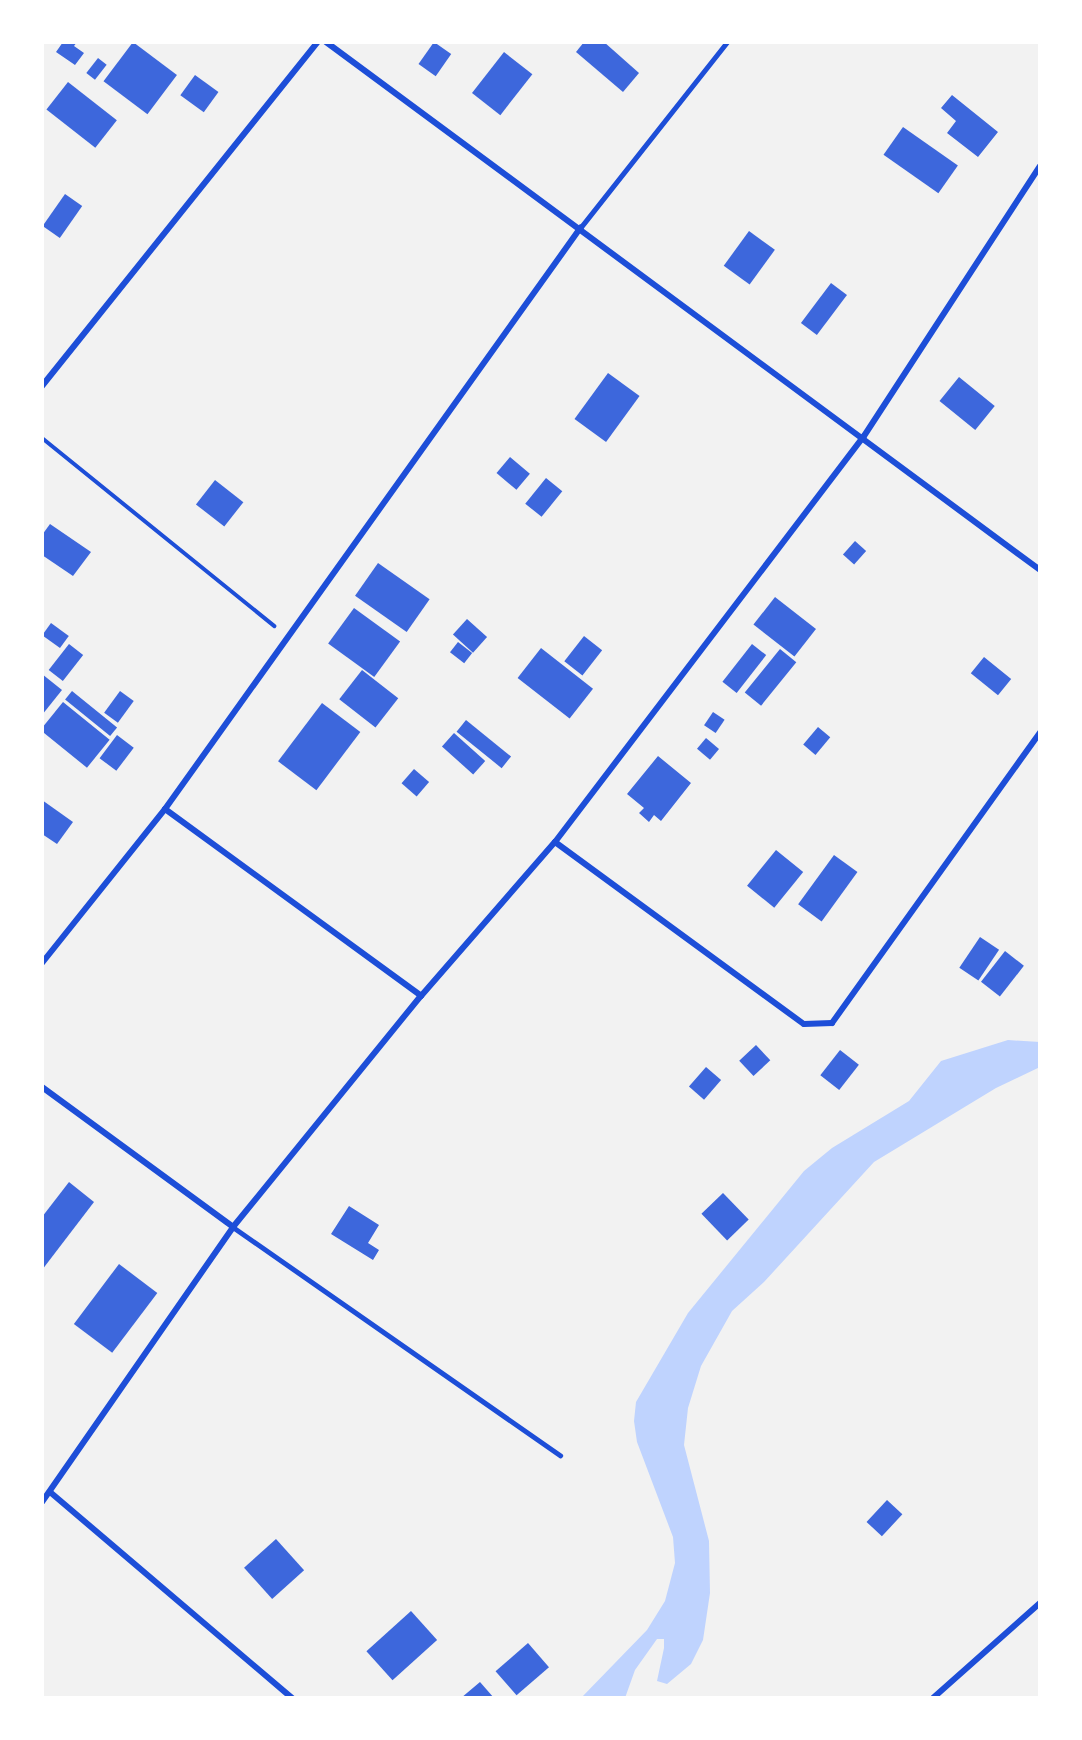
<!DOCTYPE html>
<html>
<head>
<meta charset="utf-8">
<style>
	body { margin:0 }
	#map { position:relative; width:1082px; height:1740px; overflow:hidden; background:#f2f2f2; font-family:"Roboto Condensed",sans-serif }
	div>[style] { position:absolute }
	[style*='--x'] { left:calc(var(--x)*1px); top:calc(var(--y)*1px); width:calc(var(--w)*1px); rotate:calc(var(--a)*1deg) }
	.water>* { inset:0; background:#bfd3fe }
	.building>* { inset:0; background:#3d67dc; transform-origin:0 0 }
	.path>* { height:4px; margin:-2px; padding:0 2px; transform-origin:2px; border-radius:2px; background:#1d4ed8 }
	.service>* { height:4.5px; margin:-2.25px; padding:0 2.25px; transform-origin:2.25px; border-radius:2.25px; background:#1d4ed8 }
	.minor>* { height:6px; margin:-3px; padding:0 3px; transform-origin:3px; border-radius:3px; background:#1d4ed8 }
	span { translate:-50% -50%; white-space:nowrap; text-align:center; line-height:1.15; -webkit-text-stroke:5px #fff; paint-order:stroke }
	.frame { position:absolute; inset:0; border:44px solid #fff; pointer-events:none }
</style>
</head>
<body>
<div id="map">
	<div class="water">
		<i style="clip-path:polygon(1008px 1040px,1040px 1042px,1040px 1067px,996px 1088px,874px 1162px,764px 1282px,732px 1311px,701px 1366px,688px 1408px,684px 1445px,709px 1541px,710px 1593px,703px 1640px,691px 1664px,667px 1684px,657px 1681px,664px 1648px,664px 1639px,657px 1639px,635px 1670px,625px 1698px,581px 1698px,647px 1630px,665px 1601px,675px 1563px,673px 1537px,637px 1442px,634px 1421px,636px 1402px,688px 1313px,804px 1171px,832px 1148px,909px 1101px,941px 1061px)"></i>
	</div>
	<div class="building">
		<i style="clip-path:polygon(63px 42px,77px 42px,74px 46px,84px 53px,75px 65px,56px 52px)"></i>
		<i style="left:133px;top:42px;width:55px;height:49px;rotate:37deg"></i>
		<i style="left:434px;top:42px;width:21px;height:27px;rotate:35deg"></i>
		<i style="clip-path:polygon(584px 42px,604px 42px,639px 73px,623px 92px,576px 52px)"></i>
		<i style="left:504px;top:52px;width:36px;height:52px;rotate:38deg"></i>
		<i style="left:98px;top:58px;width:11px;height:19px;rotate:38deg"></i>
		<i style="left:195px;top:75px;width:29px;height:25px;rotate:36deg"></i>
		<i style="left:68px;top:82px;width:62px;height:35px;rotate:38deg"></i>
		<i style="clip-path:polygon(952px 95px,998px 132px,978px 157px,947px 133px,956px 121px,941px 108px)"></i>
		<i style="left:903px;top:127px;width:67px;height:34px;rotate:35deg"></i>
		<i style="left:65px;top:194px;width:21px;height:39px;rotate:35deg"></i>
		<i style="left:749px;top:231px;width:32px;height:43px;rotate:36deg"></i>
		<i style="left:831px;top:283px;width:20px;height:50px;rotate:37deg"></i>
		<i style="left:608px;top:373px;width:39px;height:57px;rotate:36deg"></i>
		<i style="left:959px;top:377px;width:46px;height:31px;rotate:39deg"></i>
		<i style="left:510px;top:457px;width:26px;height:21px;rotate:40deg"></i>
		<i style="left:546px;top:478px;width:21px;height:33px;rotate:39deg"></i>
		<i style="left:215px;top:480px;width:36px;height:31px;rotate:38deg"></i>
		<i style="clip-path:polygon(50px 524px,91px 552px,73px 576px,42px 555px,42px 535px)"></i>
		<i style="left:855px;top:541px;width:15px;height:18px;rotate:42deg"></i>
		<i style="left:378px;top:563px;width:63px;height:40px;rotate:35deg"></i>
		<i style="left:775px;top:597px;width:52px;height:35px;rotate:38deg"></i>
		<i style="left:354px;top:608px;width:57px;height:44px;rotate:36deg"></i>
		<i style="left:467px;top:619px;width:27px;height:21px;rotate:42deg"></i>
		<i style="left:51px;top:623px;width:22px;height:15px;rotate:36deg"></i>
		<i style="left:584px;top:636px;width:23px;height:32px;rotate:38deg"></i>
		<i style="left:458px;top:642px;width:18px;height:13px;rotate:38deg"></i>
		<i style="left:69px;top:644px;width:18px;height:33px;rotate:38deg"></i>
		<i style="left:752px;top:644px;width:18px;height:48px;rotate:38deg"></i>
		<i style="left:541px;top:648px;width:66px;height:38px;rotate:38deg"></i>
		<i style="left:780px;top:649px;width:21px;height:56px;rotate:39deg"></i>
		<i style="left:984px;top:657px;width:35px;height:21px;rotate:39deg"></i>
		<i style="left:362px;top:670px;width:46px;height:37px;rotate:38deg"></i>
		<i style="clip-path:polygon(42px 674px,62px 690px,42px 715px)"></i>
		<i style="left:72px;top:691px;width:58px;height:11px;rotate:39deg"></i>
		<i style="left:120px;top:691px;width:17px;height:27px;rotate:36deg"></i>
		<i style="left:63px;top:702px;width:60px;height:36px;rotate:39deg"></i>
		<i style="left:322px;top:703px;width:48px;height:73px;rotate:37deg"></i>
		<i style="left:713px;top:712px;width:14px;height:16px;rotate:34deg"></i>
		<i style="left:466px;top:720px;width:58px;height:15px;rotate:39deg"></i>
		<i style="left:818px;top:727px;width:16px;height:23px;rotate:40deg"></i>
		<i style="left:454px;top:733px;width:42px;height:18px;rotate:42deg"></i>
		<i style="left:117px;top:735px;width:21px;height:29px;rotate:37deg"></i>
		<i style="left:706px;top:738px;width:17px;height:14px;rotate:40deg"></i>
		<i style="clip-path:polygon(658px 756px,691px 783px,661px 821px,654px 815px,649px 822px,639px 813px,644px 808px,627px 794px)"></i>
		<i style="left:414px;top:769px;width:20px;height:19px;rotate:41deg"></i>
		<i style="clip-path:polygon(42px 800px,73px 822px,57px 844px,42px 834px)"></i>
		<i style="left:776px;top:850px;width:35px;height:46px;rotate:39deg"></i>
		<i style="left:834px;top:855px;width:29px;height:61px;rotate:36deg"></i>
		<i style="left:980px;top:937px;width:23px;height:37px;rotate:34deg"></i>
		<i style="left:1005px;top:951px;width:24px;height:39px;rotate:38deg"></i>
		<i style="left:756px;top:1045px;width:21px;height:23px;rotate:47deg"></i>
		<i style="left:840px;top:1050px;width:24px;height:32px;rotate:38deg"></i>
		<i style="left:706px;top:1067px;width:20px;height:26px;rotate:41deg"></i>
		<i style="clip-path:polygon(69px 1182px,94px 1202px,42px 1270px,42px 1217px)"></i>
		<i style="left:723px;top:1193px;width:37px;height:30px;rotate:46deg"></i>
		<i style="clip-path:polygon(349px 1206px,379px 1225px,368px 1243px,379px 1250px,373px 1260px,331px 1234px)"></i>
		<i style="left:119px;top:1264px;width:48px;height:75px;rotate:37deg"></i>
		<i style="left:887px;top:1500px;width:21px;height:30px;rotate:43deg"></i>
		<i style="left:276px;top:1539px;width:42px;height:43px;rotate:48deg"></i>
		<i style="left:411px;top:1611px;width:39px;height:60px;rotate:48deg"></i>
		<i style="left:528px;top:1643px;width:32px;height:43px;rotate:49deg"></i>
		<i style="clip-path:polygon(480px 1682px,494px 1698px,461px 1698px)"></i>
	</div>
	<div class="path">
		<i style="--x:42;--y:438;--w:299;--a:39"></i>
	</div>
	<div class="service">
		<i style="--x:581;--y:227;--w:236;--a:-51.7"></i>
		<i style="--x:233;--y:1227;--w:399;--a:34.9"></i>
	</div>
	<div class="minor">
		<i style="--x:326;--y:42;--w:888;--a:36.48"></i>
		<i style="--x:42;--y:386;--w:441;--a:-51.3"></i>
		<i style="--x:165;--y:809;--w:317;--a:36.1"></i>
		<i style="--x:555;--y:842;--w:308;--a:36.2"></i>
		<i style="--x:804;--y:1024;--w:28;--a:-2"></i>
		<i style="--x:832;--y:1023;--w:358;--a:-54.4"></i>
		<i style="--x:42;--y:963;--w:197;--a:-51.4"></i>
		<i style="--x:165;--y:809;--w:715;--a:-54.44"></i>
		<i style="--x:42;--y:1087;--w:237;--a:36.2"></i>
		<i style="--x:50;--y:1492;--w:318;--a:40.4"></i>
		<i style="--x:42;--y:1502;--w:335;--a:-55.2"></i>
		<i style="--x:233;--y:1227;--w:298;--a:-50.9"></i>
		<i style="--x:421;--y:996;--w:204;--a:-49"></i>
		<i style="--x:555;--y:842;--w:510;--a:-52.73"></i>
		<i style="--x:864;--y:436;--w:322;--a:-56.9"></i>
		<i style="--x:933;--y:1698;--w:143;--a:-41.6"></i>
	</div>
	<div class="frame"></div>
</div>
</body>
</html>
